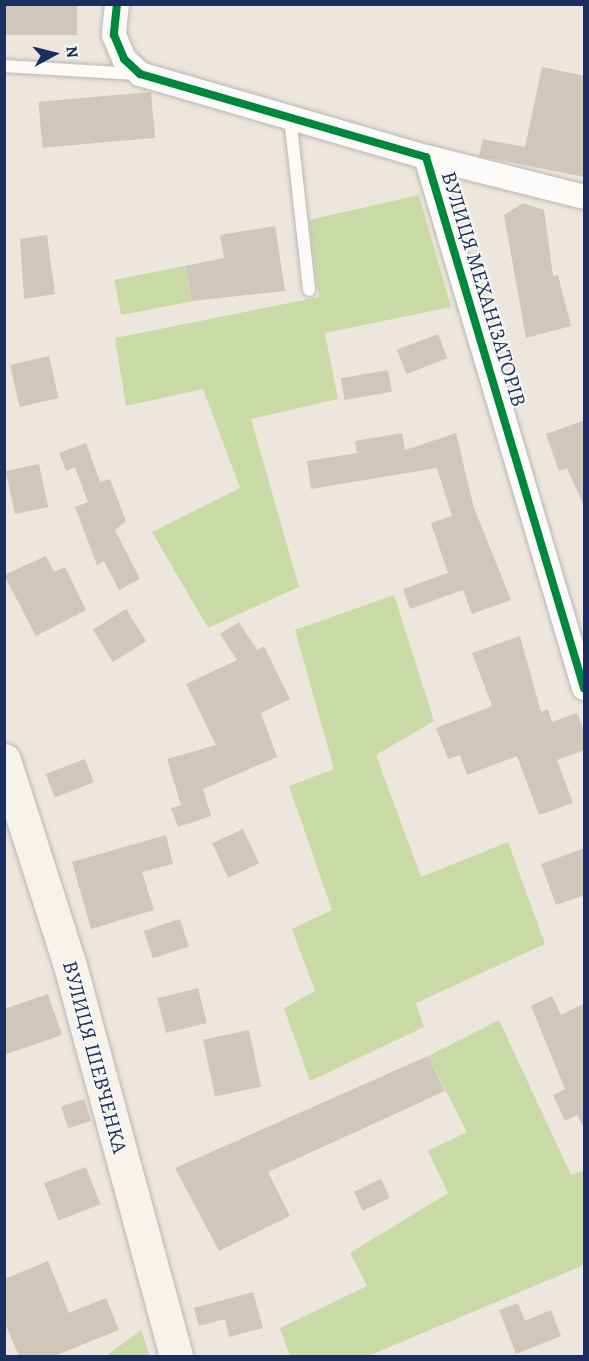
<!DOCTYPE html>
<html>
<head>
<meta charset="utf-8">
<style>
	body { margin:0 }
	#map { position:relative; width:589px; height:1361px; overflow:hidden; background:#ede6dc; font-family:Alegreya,serif }
	div>[style] { position:absolute }
	[style*='--x'] { left:calc(var(--x)*1px); top:calc(var(--y)*1px); width:calc(var(--w)*1px); rotate:calc(var(--a)*1deg) }
	.green>* { inset:0; background:#cadaa6; transform-origin:0 0 }
	.building>* { inset:0; background:#d0c7ba; transform-origin:0 0 }
	.roads { filter:drop-shadow(0 0 2px #b9b6b4) drop-shadow(0 0 2px #b9b6b4) }
	.lane>* { height:12px; margin:-6px; padding:0 6px; transform-origin:6px; border-radius:6px; background:#fcfbfa }
	.street>* { height:24px; margin:-12px; padding:0 12px; transform-origin:12px; border-radius:12px; background:#fcfbfa }
	.secondary>* { height:33px; margin:-16.5px; padding:0 16.5px; transform-origin:16.5px; border-radius:16.5px; background:#f6f2ec }
	.cycleway>* { height:8px; margin:-4px; padding:0 4px; transform-origin:4px; border-radius:4px; background:#00873e }
	span { translate:-50% -50%; white-space:nowrap; text-align:center; line-height:1.15; -webkit-text-stroke:4.5px #f6f6f2; paint-order:stroke }
	.street-label { font-size:21px; color:#1b2f5e }
	.frame { position:absolute; inset:0; border:6px solid #1b2f5e; pointer-events:none }
	.north { position:absolute; left:24px; top:24px; width:60px; height:60px; -webkit-text-stroke:4px #f6f6f2; paint-order:stroke; rotate:83deg; font-size:16px; font-weight:700; line-height:24px; text-align:center; color:#1b2f5e }
	.north::after { content:''; display:block; margin:auto; width:21px; height:27px; background:#1b2f5e; clip-path:polygon(50% 0,100% 100%,50% 72%,0 100%) }
</style>
</head>
<body>
<div id="map">
	<div class="green">
		<i style="clip-path:polygon(419px 195px,451px 307px,325px 333px,338px 399px,251px 419px,299px 587px,208px 628px,152px 532px,240px 488px,203px 389px,126px 406px,115px 338px,319px 297px,309px 220px)"></i>
		<i style="left:185px;top:266px;width:36px;height:72px;rotate:79deg"></i>
		<i style="clip-path:polygon(394px 595px,434px 721px,376px 755px,421px 877px,508px 842px,545px 944px,416px 1003px,424px 1027px,310px 1081px,284px 1008px,315px 991px,292px 929px,332px 910px,289px 786px,334px 769px,295px 630px)"></i>
		<i style="clip-path:polygon(499px 1020px,571px 1175px,584px 1170px,584px 1265px,368px 1356px,290px 1356px,280px 1328px,367px 1286px,350px 1253px,448px 1193px,428px 1151px,467px 1132px,428px 1056px)"></i>
		<i style="clip-path:polygon(141px 1330px,150px 1356px,106px 1356px)"></i>
	</div>
	<div class="building">
		<i style="left:4px;top:4px;width:73px;height:31px"></i>
		<i style="clip-path:polygon(542px 67px,585px 76px,585px 177px,479px 156px,483px 139px,525px 147px)"></i>
		<i style="left:151px;top:92px;width:46px;height:113px;rotate:85deg"></i>
		<i style="clip-path:polygon(523px 203px,544px 210px,553px 276px,558px 275px,571px 326px,526px 338px,504px 215px)"></i>
		<i style="clip-path:polygon(275px 226px,285px 291px,192px 301px,185px 266px,224px 258px,220px 235px)"></i>
		<i style="clip-path:polygon(47px 235px,55px 294px,24px 299px,20px 239px)"></i>
		<i style="left:438px;top:334px;width:26px;height:44px;rotate:69deg"></i>
		<i style="left:49px;top:356px;width:43px;height:40px;rotate:77deg"></i>
		<i style="left:388px;top:370px;width:22px;height:48px;rotate:80deg"></i>
		<i style="clip-path:polygon(585px 420px,585px 508px,567px 468px,559px 471px,546px 434px)"></i>
		<i style="clip-path:polygon(402px 433px,405px 450px,456px 433px,474px 508px,511px 600px,472px 614px,463px 590px,410px 609px,403px 589px,448px 573px,431px 523px,452px 516px,437px 468px,311px 489px,307px 461px,357px 453px,355px 441px)"></i>
		<i style="clip-path:polygon(86px 443px,100px 482px,110px 479px,126px 521px,115px 530px,140px 579px,119px 590px,104px 561px,97px 565px,75px 507px,88px 502px,75px 467px,66px 471px,59px 453px)"></i>
		<i style="left:39px;top:464px;width:44px;height:34px;rotate:78deg"></i>
		<i style="clip-path:polygon(46px 556px,54px 572px,65px 567px,86px 610px,36px 636px,4px 575px)"></i>
		<i style="left:126px;top:609px;width:38px;height:39px;rotate:58deg"></i>
		<i style="clip-path:polygon(239px 622px,257px 650px,264px 646px,290px 699px,261px 713px,277px 757px,203px 789px,211px 816px,178px 827px,171px 808px,181px 805px,167px 759px,216px 745px,186px 684px,237px 660px,220px 634px)"></i>
		<i style="clip-path:polygon(520px 636px,541px 712px,548px 709px,552px 722px,577px 713px,585px 733px,585px 750px,557px 760px,573px 803px,539px 815px,517px 756px,467px 775px,460px 755px,448px 759px,436px 728px,492px 706px,472px 653px)"></i>
		<i style="left:85px;top:759px;width:25px;height:42px;rotate:69deg"></i>
		<i style="left:243px;top:829px;width:38px;height:34px;rotate:65deg"></i>
		<i style="clip-path:polygon(166px 835px,173px 864px,142px 872px,154px 910px,91px 929px,72px 862px)"></i>
		<i style="clip-path:polygon(585px 848px,585px 895px,556px 905px,541px 864px)"></i>
		<i style="left:180px;top:919px;width:29px;height:38px;rotate:72deg"></i>
		<i style="left:198px;top:988px;width:36px;height:42px;rotate:76deg"></i>
		<i style="clip-path:polygon(48px 994px,62px 1035px,4px 1055px,4px 1009px)"></i>
		<i style="clip-path:polygon(552px 996px,561px 1015px,585px 1003px,585px 1130px,577px 1115px,565px 1121px,553px 1095px,565px 1089px,531px 1006px)"></i>
		<i style="left:249px;top:1030px;width:58px;height:47px;rotate:78deg"></i>
		<i style="clip-path:polygon(428px 1056px,445px 1091px,268px 1172px,290px 1216px,219px 1251px,175px 1168px)"></i>
		<i style="left:84px;top:1099px;width:23px;height:24px;rotate:72deg"></i>
		<i style="left:86px;top:1167px;width:40px;height:45px;rotate:69deg"></i>
		<i style="left:381px;top:1179px;width:21px;height:30px;rotate:65deg"></i>
		<i style="clip-path:polygon(48px 1261px,69px 1313px,106px 1298px,119px 1330px,54px 1356px,19px 1356px,4px 1321px,4px 1279px)"></i>
		<i style="clip-path:polygon(253px 1292px,263px 1328px,229px 1337px,225px 1319px,199px 1326px,194px 1308px)"></i>
		<i style="clip-path:polygon(518px 1303px,525px 1321px,551px 1310px,561px 1336px,516px 1354px,499px 1310px)"></i>
	</div>
	<div class="roads">
		<div class="lane">
			<i style="--x:4;--y:66;--w:132;--a:3.5"></i>
			<i style="--x:290;--y:117;--w:174;--a:83.7"></i>
		</div>
		<div class="street">
			<i style="--x:117;--y:4;--w:31;--a:96"></i>
			<i style="--x:114;--y:35;--w:26;--a:67"></i>
			<i style="--x:124;--y:59;--w:22;--a:43"></i>
			<i style="--x:140;--y:74;--w:298;--a:16.2"></i>
			<i style="--x:426;--y:157;--w:554;--a:73.43"></i>
			<i style="--x:426;--y:157;--w:163;--a:14.2"></i>
		</div>
		<div class="secondary">
			<i style="--x:4;--y:760;--w:212;--a:72.2"></i>
			<i style="--x:69;--y:962;--w:408;--a:74.8"></i>
		</div>
	</div>
	<div class="cycleway">
		<i style="--x:117;--y:4;--w:31;--a:96"></i>
		<i style="--x:114;--y:35;--w:26;--a:67"></i>
		<i style="--x:124;--y:59;--w:22;--a:43"></i>
		<i style="--x:140;--y:74;--w:298;--a:16.2"></i>
		<i style="--x:426;--y:157;--w:554;--a:73.43"></i>
	</div>
	<div class="street-label">
		<span style="left:484px;top:289px;rotate:73deg">ВУЛИЦЯ МЕХАНІЗАТОРІВ</span>
		<span style="left:95px;top:1057px;rotate:75deg">ВУЛИЦЯ ШЕВЧЕНКА</span>
	</div>
	<div class="frame"></div>
	<div class="north">N</div>
</div>
</body>
</html>
